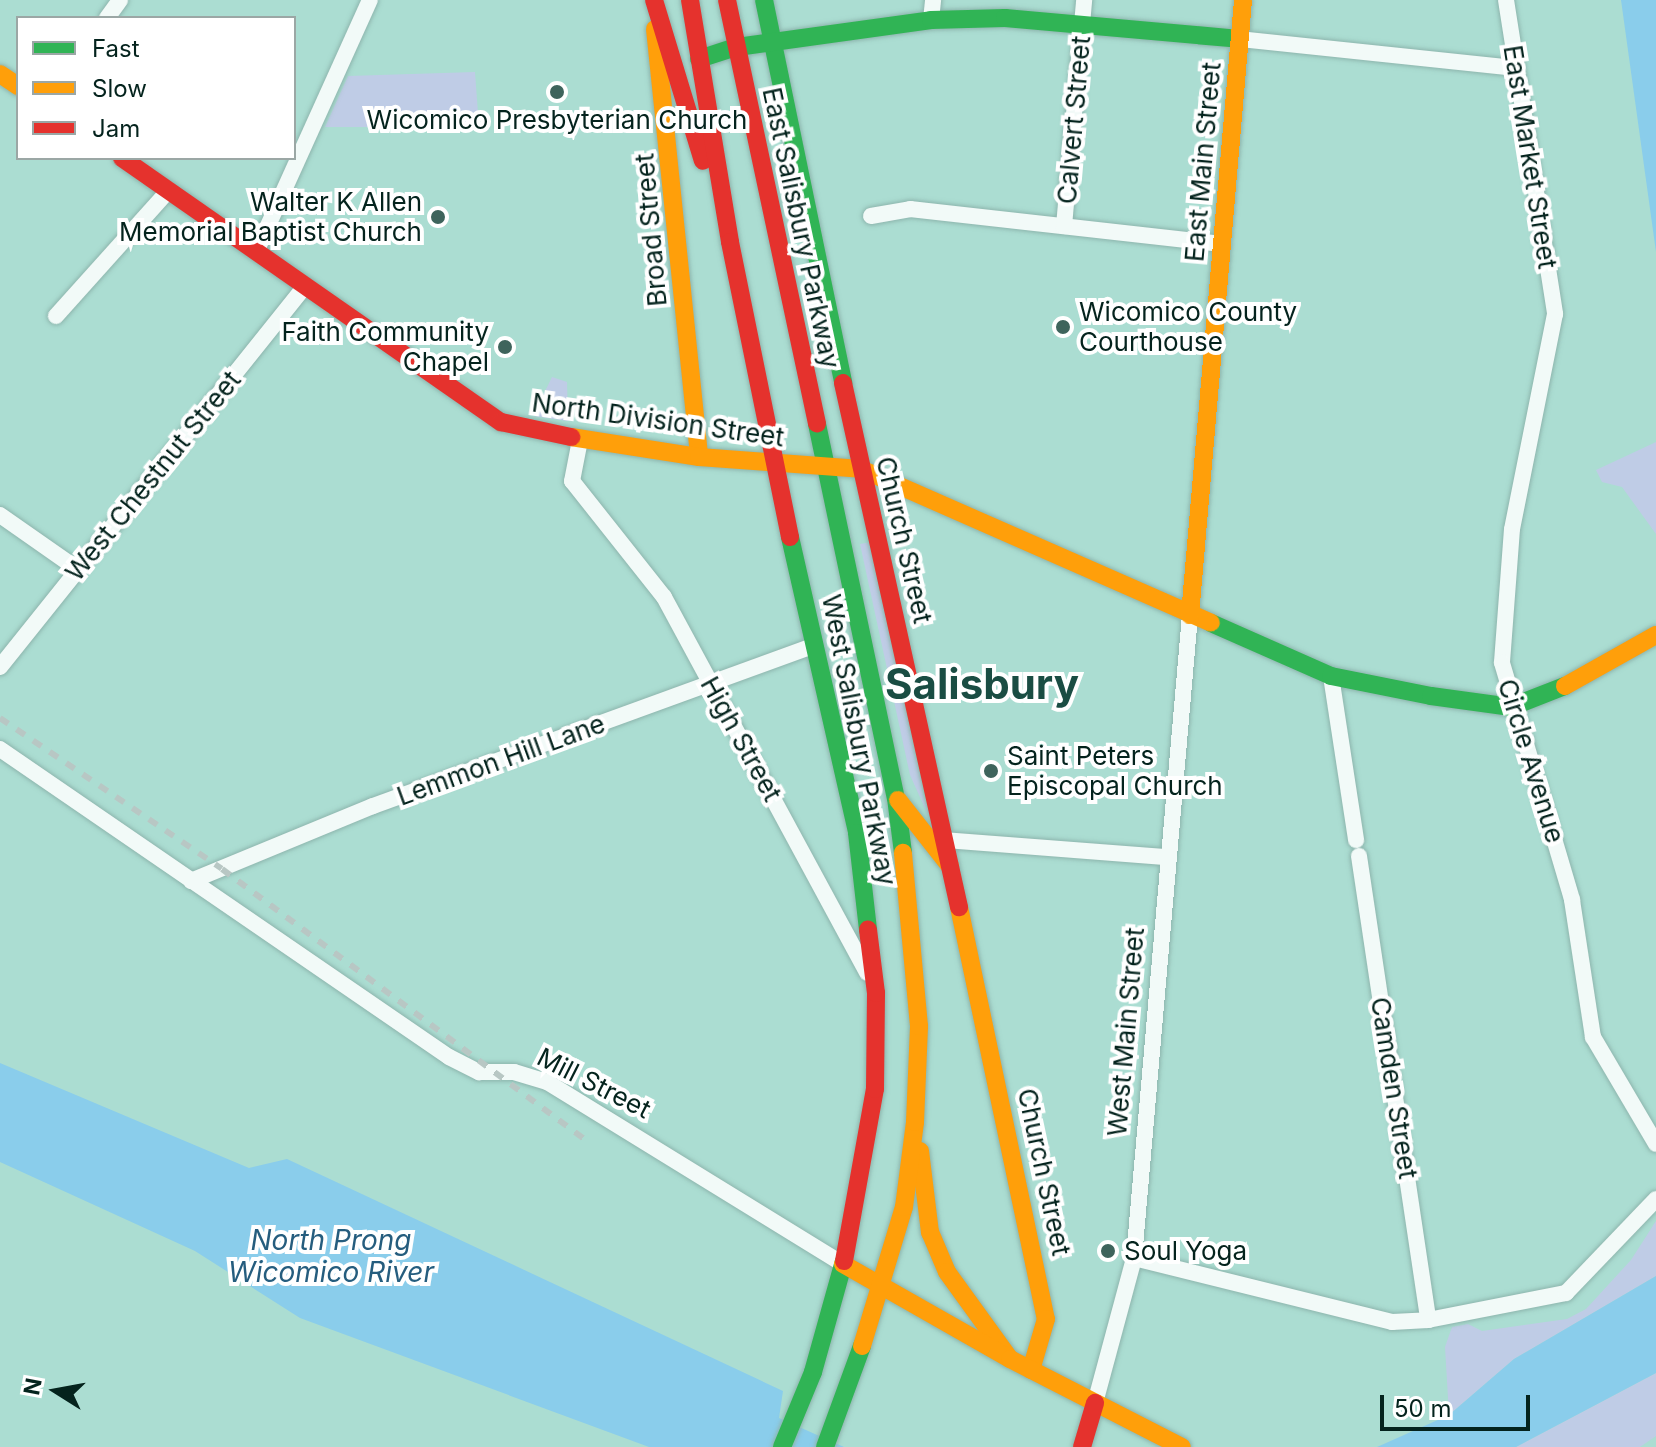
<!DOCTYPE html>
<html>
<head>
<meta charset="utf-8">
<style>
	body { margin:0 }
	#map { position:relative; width:1656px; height:1447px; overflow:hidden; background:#abddd2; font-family:Inter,sans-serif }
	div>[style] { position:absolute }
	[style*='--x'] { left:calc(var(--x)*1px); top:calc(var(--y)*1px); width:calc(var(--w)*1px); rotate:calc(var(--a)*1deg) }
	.green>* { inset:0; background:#bfcce6 }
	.water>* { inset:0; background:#8acdeb }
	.roads { filter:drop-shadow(0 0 2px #8db5ad) drop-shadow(0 0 2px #8db5ad) }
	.street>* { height:16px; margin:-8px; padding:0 8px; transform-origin:8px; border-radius:8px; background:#f2faf8 }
	.fast>* { height:18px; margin:-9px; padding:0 9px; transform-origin:9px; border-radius:9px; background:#30b455 }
	.slow>* { height:18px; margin:-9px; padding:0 9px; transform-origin:9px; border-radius:9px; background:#ff9f0a }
	.jam>* { height:18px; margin:-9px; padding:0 9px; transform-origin:9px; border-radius:9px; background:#e5322d }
	.rail>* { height:6px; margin-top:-3px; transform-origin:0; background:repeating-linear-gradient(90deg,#b8c7c4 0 10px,transparent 0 20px) }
	.dots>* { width:22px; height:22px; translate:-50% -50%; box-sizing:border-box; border:4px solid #fff; border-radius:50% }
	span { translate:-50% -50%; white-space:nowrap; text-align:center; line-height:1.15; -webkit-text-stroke:8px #fff; paint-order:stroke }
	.poi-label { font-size:26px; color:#04231d }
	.right { translate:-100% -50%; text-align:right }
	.left { translate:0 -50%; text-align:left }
	.street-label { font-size:26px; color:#04231d }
	.water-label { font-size:28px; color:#255d7e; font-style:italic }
	.town-label { font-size:42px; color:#1a4d43; font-weight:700 }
	.legend { position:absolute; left:16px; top:16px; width:280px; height:144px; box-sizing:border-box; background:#fff; border:2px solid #9ba7a5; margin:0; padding:10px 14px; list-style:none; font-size:24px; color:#04231d }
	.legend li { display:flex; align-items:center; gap:16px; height:40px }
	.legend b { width:40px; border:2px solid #9ba7a5 }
	.north { position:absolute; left:16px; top:1351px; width:80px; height:80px; -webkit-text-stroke:6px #fff; paint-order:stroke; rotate:281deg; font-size:22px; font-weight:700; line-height:32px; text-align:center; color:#04231d }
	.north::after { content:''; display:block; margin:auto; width:28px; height:36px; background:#04231d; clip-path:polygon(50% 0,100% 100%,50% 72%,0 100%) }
	.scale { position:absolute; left:1380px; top:1395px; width:150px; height:36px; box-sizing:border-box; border:4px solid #04231d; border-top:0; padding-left:10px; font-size:24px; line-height:28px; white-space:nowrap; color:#04231d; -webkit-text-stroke:6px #fff; paint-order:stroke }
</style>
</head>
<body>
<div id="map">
	<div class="green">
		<i style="clip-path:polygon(475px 72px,479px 127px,325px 127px,348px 76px)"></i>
		<i style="clip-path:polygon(552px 377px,567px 382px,568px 421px,533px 416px)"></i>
		<i style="clip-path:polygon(1656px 442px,1656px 534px,1622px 487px,1602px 482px,1596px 470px)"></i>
		<i style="clip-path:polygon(871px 542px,928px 815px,910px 775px,860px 544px)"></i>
		<i style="clip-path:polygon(1656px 1221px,1656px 1276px,1514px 1359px,1449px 1415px,1445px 1347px,1452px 1327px,1468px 1324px,1482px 1331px,1567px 1319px,1586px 1309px,1631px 1260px)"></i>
		<i style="clip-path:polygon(1656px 1373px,1656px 1436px,1640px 1447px,1516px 1447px)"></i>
	</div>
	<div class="water">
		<i style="clip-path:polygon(1621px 0,1656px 0,1656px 252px)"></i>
		<i style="clip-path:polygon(0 1063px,249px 1168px,287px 1159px,783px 1391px,779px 1418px,844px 1447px,649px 1447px,300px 1318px,195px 1251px,0 1162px)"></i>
		<i style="clip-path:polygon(1656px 1276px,1656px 1373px,1516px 1447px,1377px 1447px,1449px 1415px,1514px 1359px)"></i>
	</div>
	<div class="roads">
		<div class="street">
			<i style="--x:1506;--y:0;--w:318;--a:81.1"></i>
			<i style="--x:1555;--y:314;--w:219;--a:101.3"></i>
			<i style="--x:1512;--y:529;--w:134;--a:94.3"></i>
			<i style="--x:1502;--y:663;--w:247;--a:73.5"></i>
			<i style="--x:1572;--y:900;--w:139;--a:81.3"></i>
			<i style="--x:1593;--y:1037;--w:124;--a:59.5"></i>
			<i style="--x:107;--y:18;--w:22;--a:-54"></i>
			<i style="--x:931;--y:20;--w:20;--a:-84"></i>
			<i style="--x:1239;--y:39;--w:278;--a:6"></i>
			<i style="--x:871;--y:216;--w:40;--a:-10"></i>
			<i style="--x:910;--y:209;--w:314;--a:6.4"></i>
			<i style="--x:1064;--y:226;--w:227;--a:-84.9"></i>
			<i style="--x:257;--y:250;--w:274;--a:-65.7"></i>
			<i style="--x:56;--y:316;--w:169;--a:-48.1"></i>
			<i style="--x:580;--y:440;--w:42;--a:101"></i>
			<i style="--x:572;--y:481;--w:148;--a:51.6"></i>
			<i style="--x:664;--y:597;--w:427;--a:61.6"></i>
			<i style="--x:0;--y:515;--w:94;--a:35"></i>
			<i style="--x:0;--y:667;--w:489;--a:-51.3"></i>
			<i style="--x:1331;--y:676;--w:166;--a:81.3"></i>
			<i style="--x:0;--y:749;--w:544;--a:34.45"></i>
			<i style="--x:449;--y:1057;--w:34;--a:27"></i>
			<i style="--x:479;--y:1072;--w:35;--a:0"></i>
			<i style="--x:514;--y:1072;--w:34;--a:17"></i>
			<i style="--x:547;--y:1082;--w:347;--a:31.6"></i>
			<i style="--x:944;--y:840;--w:223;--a:4.4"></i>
			<i style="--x:1359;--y:856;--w:469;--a:81.5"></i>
			<i style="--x:191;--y:881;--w:197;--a:-22.4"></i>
			<i style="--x:373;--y:806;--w:468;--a:-20"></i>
			<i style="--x:1134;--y:1258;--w:266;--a:13.9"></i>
			<i style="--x:1392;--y:1322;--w:36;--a:-3"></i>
			<i style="--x:1428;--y:1320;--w:141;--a:-11.1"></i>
			<i style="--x:1566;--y:1293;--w:130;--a:-46.2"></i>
			<i style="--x:1095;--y:1403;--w:150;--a:-74.9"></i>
			<i style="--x:1134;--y:1258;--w:645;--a:-85.02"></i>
		</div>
		<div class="fast">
			<i style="--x:764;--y:0;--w:391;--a:78.3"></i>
			<i style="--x:699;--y:59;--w:40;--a:-18"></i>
			<i style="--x:737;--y:47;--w:196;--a:-7.9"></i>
			<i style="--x:931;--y:20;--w:74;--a:-1.5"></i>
			<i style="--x:1005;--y:18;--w:235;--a:5.1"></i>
			<i style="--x:817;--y:424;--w:382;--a:78.1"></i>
			<i style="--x:896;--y:798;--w:55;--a:82.7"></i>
			<i style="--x:790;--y:537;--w:303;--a:77.2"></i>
			<i style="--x:857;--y:833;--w:98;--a:83.5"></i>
			<i style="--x:1211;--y:623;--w:131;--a:23.8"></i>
			<i style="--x:1331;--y:676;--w:102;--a:11.3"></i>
			<i style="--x:1431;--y:696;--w:81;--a:7.8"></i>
			<i style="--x:1511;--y:707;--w:58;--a:-21.3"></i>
			<i style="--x:782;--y:1447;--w:81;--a:-67.5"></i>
			<i style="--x:813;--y:1372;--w:115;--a:-74.4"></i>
			<i style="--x:825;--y:1447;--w:108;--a:-69.9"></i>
		</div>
		<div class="slow">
			<i style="--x:655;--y:29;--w:430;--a:84.1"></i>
			<i style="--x:0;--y:74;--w:22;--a:34"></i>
			<i style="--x:571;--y:437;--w:130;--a:8.9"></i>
			<i style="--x:699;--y:457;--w:162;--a:4.2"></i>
			<i style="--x:861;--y:469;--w:382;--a:23.7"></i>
			<i style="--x:1190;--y:615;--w:617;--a:-85.07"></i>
			<i style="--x:1565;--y:686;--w:104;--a:-29.3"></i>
			<i style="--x:898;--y:800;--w:84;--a:51.8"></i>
			<i style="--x:959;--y:907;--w:421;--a:78.1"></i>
			<i style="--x:1046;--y:1319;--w:53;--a:106.4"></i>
			<i style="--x:920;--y:1151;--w:82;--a:83"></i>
			<i style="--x:930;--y:1232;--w:43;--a:67"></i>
			<i style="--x:947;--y:1272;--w:107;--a:54.1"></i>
			<i style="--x:843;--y:1264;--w:192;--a:29.6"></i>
			<i style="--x:1010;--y:1359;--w:193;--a:27.1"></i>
			<i style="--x:862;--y:1346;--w:145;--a:-73.2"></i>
			<i style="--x:904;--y:1207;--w:86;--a:-82.6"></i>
			<i style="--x:915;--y:1122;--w:96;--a:-87.6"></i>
			<i style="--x:919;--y:1026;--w:174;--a:-95.3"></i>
		</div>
		<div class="jam">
			<i style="--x:654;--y:0;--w:168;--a:73.1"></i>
			<i style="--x:690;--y:0;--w:245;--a:80.6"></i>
			<i style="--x:730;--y:242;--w:301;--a:78.5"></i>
			<i style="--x:727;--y:0;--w:433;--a:78"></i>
			<i style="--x:122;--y:158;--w:462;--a:34.9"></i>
			<i style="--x:501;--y:422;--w:72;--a:12.1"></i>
			<i style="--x:843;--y:383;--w:537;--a:77.52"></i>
			<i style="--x:844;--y:1261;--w:175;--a:-79.8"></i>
			<i style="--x:875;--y:1089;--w:96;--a:-89.4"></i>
			<i style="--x:876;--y:993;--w:64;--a:-97.2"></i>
			<i style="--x:1082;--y:1447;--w:46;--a:-73.5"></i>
		</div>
	</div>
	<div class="rail">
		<i style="--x:0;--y:718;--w:268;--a:34.2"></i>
		<i style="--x:222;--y:869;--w:452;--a:36.7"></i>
	</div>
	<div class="dots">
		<i style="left:557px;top:92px;background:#3e645c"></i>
		<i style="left:438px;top:217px;background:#3e645c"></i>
		<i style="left:1063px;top:327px;background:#3e645c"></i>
		<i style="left:505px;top:347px;background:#3e645c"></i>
		<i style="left:991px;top:771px;background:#3e645c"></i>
		<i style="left:1108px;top:1251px;background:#3e645c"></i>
	</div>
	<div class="poi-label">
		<span style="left:557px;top:120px">Wicomico Presbyterian Church</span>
		<span class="right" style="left:422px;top:217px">Walter K Allen<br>Memorial Baptist Church</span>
		<span class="left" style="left:1079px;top:327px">Wicomico County<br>Courthouse</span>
		<span class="right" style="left:489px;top:347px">Faith Community<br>Chapel</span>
		<span class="left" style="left:1007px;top:771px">Saint Peters<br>Episcopal Church</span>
		<span class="left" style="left:1124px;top:1251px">Soul Yoga</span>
	</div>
	<div class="street-label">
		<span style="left:1074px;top:120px;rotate:-85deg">Calvert Street</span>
		<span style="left:1530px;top:157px;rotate:81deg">East Market Street</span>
		<span style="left:1203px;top:162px;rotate:-85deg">East Main Street</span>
		<span style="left:801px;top:228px;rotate:78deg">East Salisbury Parkway</span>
		<span style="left:651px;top:230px;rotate:-95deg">Broad Street</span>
		<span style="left:658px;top:420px;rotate:8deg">North Division Street</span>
		<span style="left:153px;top:476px;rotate:-51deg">West Chestnut Street</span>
		<span style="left:904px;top:540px;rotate:77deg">Church Street</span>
		<span style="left:741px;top:739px;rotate:61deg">High Street</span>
		<span style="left:859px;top:740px;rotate:79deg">West Salisbury Parkway</span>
		<span style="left:501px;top:760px;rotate:-20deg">Lemmon Hill Lane</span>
		<span style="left:1531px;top:761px;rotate:73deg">Circle Avenue</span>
		<span style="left:1126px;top:1032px;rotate:-85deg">West Main Street</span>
		<span style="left:594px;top:1083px;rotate:27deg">Mill Street</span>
		<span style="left:1394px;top:1088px;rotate:81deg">Camden Street</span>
		<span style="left:1044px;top:1172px;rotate:78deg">Church Street</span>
	</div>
	<div class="water-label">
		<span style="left:331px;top:1256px">North Prong<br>Wicomico River</span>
	</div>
	<div class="town-label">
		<span style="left:982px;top:684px">Salisbury</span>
	</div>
	<ul class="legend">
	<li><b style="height:10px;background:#30b455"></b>Fast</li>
	<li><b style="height:10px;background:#ff9f0a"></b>Slow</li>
	<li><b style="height:10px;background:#e5322d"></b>Jam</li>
	</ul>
	<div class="north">N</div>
	<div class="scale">50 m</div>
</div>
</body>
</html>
